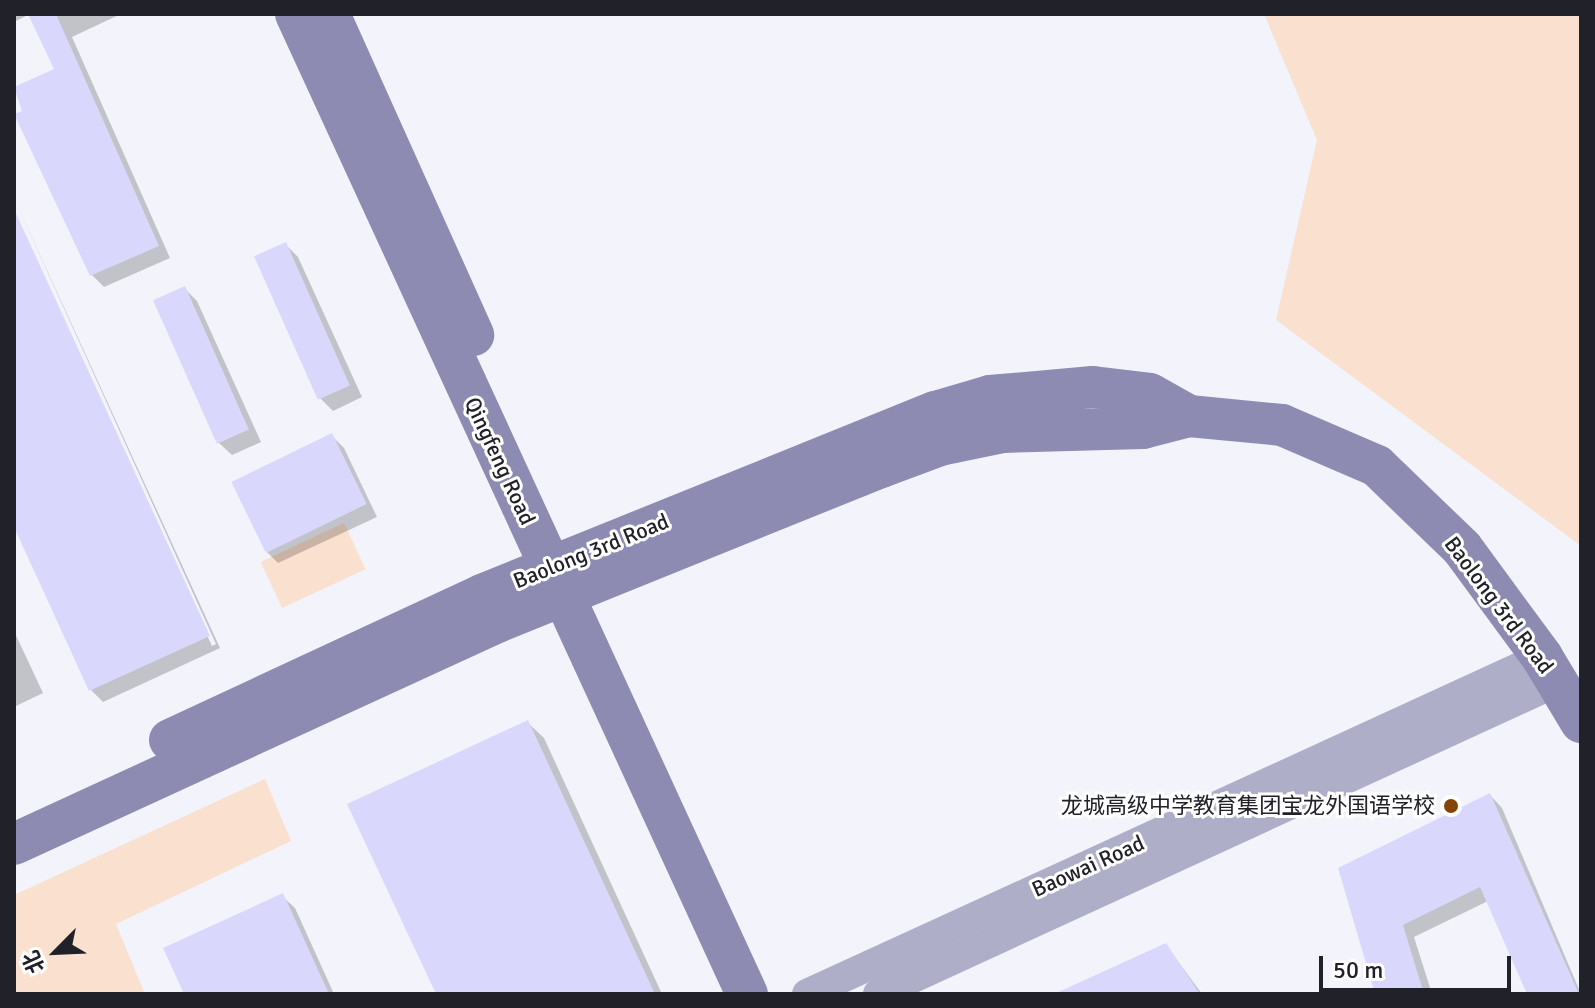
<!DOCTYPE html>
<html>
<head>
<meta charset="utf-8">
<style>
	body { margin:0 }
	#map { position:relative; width:1595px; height:1008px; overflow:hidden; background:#f3f3fc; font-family:Signika,"Noto Sans SC",sans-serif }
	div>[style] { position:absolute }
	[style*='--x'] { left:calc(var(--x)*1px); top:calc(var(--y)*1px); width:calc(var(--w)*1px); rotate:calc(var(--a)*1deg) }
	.green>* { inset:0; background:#fae0cf; transform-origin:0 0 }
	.shadow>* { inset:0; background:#0003 }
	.building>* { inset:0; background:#dad7fd; transform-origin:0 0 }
	.street>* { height:30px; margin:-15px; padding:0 15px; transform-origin:15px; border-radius:15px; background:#afaec9 }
	.secondary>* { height:42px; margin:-21px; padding:0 21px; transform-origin:21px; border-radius:21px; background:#8e8bb2 }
	.dots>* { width:22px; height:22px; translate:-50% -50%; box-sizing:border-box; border:4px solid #fff; border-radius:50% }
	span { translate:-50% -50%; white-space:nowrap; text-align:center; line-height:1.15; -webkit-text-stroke:6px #fff; paint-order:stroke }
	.street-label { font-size:22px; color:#212129 }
	.poi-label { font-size:22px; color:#212129 }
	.right { translate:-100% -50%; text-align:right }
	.frame { position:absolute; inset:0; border:16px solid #212129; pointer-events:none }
	.north { position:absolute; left:16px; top:912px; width:80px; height:80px; -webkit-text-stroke:6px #fff; paint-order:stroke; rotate:246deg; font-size:22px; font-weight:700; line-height:32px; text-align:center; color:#212129 }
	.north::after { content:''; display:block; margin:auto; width:28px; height:36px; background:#212129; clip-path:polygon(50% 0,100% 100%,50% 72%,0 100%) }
	.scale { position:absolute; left:1319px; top:956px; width:192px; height:36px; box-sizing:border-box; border:4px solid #212129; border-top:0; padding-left:10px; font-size:24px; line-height:28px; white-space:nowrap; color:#212129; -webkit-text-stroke:6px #fff; paint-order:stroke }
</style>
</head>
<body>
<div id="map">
	<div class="green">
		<i style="clip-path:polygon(1264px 14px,1581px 14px,1581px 546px,1276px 320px,1317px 140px)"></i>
		<i style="left:344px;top:523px;width:51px;height:92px;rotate:65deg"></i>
		<i style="clip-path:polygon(265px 779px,291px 841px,116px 924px,145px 994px,14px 994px,14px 895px)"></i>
	</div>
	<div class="shadow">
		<i style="clip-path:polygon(14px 14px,121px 14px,72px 37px,170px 258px,104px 287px,92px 275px,25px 112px,56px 70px,30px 14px,14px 22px)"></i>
		<i style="clip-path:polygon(14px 198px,220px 648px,103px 702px,91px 690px,14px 522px,14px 214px,212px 646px,216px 644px)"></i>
		<i style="clip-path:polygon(285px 244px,298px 257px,362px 397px,333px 411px,320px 398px)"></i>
		<i style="clip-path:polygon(185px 289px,197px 301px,261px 442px,232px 455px,219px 443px)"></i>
		<i style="clip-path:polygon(332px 436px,344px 448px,377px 517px,278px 563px,266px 551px,233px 482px)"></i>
		<i style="clip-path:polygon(14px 631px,43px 693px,14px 707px)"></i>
		<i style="clip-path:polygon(527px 722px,544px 738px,662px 994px,438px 994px)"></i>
		<i style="clip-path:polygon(1490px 795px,1502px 808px,1581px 994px,1529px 994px,1488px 901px,1414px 937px,1432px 994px,1377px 994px,1341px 869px)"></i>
		<i style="clip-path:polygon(282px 896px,295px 908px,334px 994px,186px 994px)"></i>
		<i style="clip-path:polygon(1166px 945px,1202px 994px,1059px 994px)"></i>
	</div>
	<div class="building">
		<i style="clip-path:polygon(28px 14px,56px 14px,159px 246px,90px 276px,14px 114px,22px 111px,14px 87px,54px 69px)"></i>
		<i style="clip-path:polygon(14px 209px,210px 636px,89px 691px,14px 527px)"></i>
		<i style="left:286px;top:242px;width:157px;height:35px;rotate:66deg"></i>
		<i style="left:185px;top:286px;width:157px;height:35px;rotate:66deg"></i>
		<i style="left:332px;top:433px;width:79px;height:112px;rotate:64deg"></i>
		<i style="clip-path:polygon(528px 720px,655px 994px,436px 994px,347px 804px)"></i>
		<i style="clip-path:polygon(1490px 793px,1579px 994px,1527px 994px,1480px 887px,1403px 925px,1424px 994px,1375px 994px,1338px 868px)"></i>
		<i style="clip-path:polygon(283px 893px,329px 994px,184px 994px,163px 948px)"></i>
		<i style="clip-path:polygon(1166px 943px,1200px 994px,1054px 994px)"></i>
	</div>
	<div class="street">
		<i style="--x:807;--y:994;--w:809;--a:-24.63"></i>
		<i style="--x:878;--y:994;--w:747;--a:-24.68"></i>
	</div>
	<div class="secondary">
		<i style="--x:296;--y:14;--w:1079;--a:65.29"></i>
		<i style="--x:329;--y:14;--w:352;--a:65.8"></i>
		<i style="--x:170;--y:740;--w:344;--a:-24.9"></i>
		<i style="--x:482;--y:595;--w:489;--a:-22"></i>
		<i style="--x:936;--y:412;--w:56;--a:-16.5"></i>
		<i style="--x:990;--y:396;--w:103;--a:-5"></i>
		<i style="--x:1093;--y:387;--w:57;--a:7"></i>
		<i style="--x:1150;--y:394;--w:45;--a:29.4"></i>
		<i style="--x:14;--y:844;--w:532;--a:-24.68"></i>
		<i style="--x:497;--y:622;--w:414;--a:-22"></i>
		<i style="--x:881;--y:467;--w:63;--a:-20.4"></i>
		<i style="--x:940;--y:445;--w:63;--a:-11.8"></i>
		<i style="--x:1002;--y:432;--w:141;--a:-1.6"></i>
		<i style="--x:1143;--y:428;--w:48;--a:-14.6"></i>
		<i style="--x:1189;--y:416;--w:93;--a:5.5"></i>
		<i style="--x:1282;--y:425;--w:103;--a:23.3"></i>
		<i style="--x:1377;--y:466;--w:118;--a:44"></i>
		<i style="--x:1462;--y:548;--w:135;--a:53.7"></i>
		<i style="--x:1542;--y:657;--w:76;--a:59"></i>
	</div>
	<div class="dots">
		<i style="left:1451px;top:806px;background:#834505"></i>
	</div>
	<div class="street-label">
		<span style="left:500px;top:461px;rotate:65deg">Qingfeng Road</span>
		<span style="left:591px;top:551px;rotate:-22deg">Baolong 3rd Road</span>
		<span style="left:1499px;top:605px;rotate:53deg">Baolong 3rd Road</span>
		<span style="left:1088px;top:866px;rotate:-24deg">Baowai Road</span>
	</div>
	<div class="poi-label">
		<span class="right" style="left:1435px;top:806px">龙城高级中学教育集团宝龙外国语学校</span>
	</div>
	<div class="frame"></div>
	<div class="north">北</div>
	<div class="scale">50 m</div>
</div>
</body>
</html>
